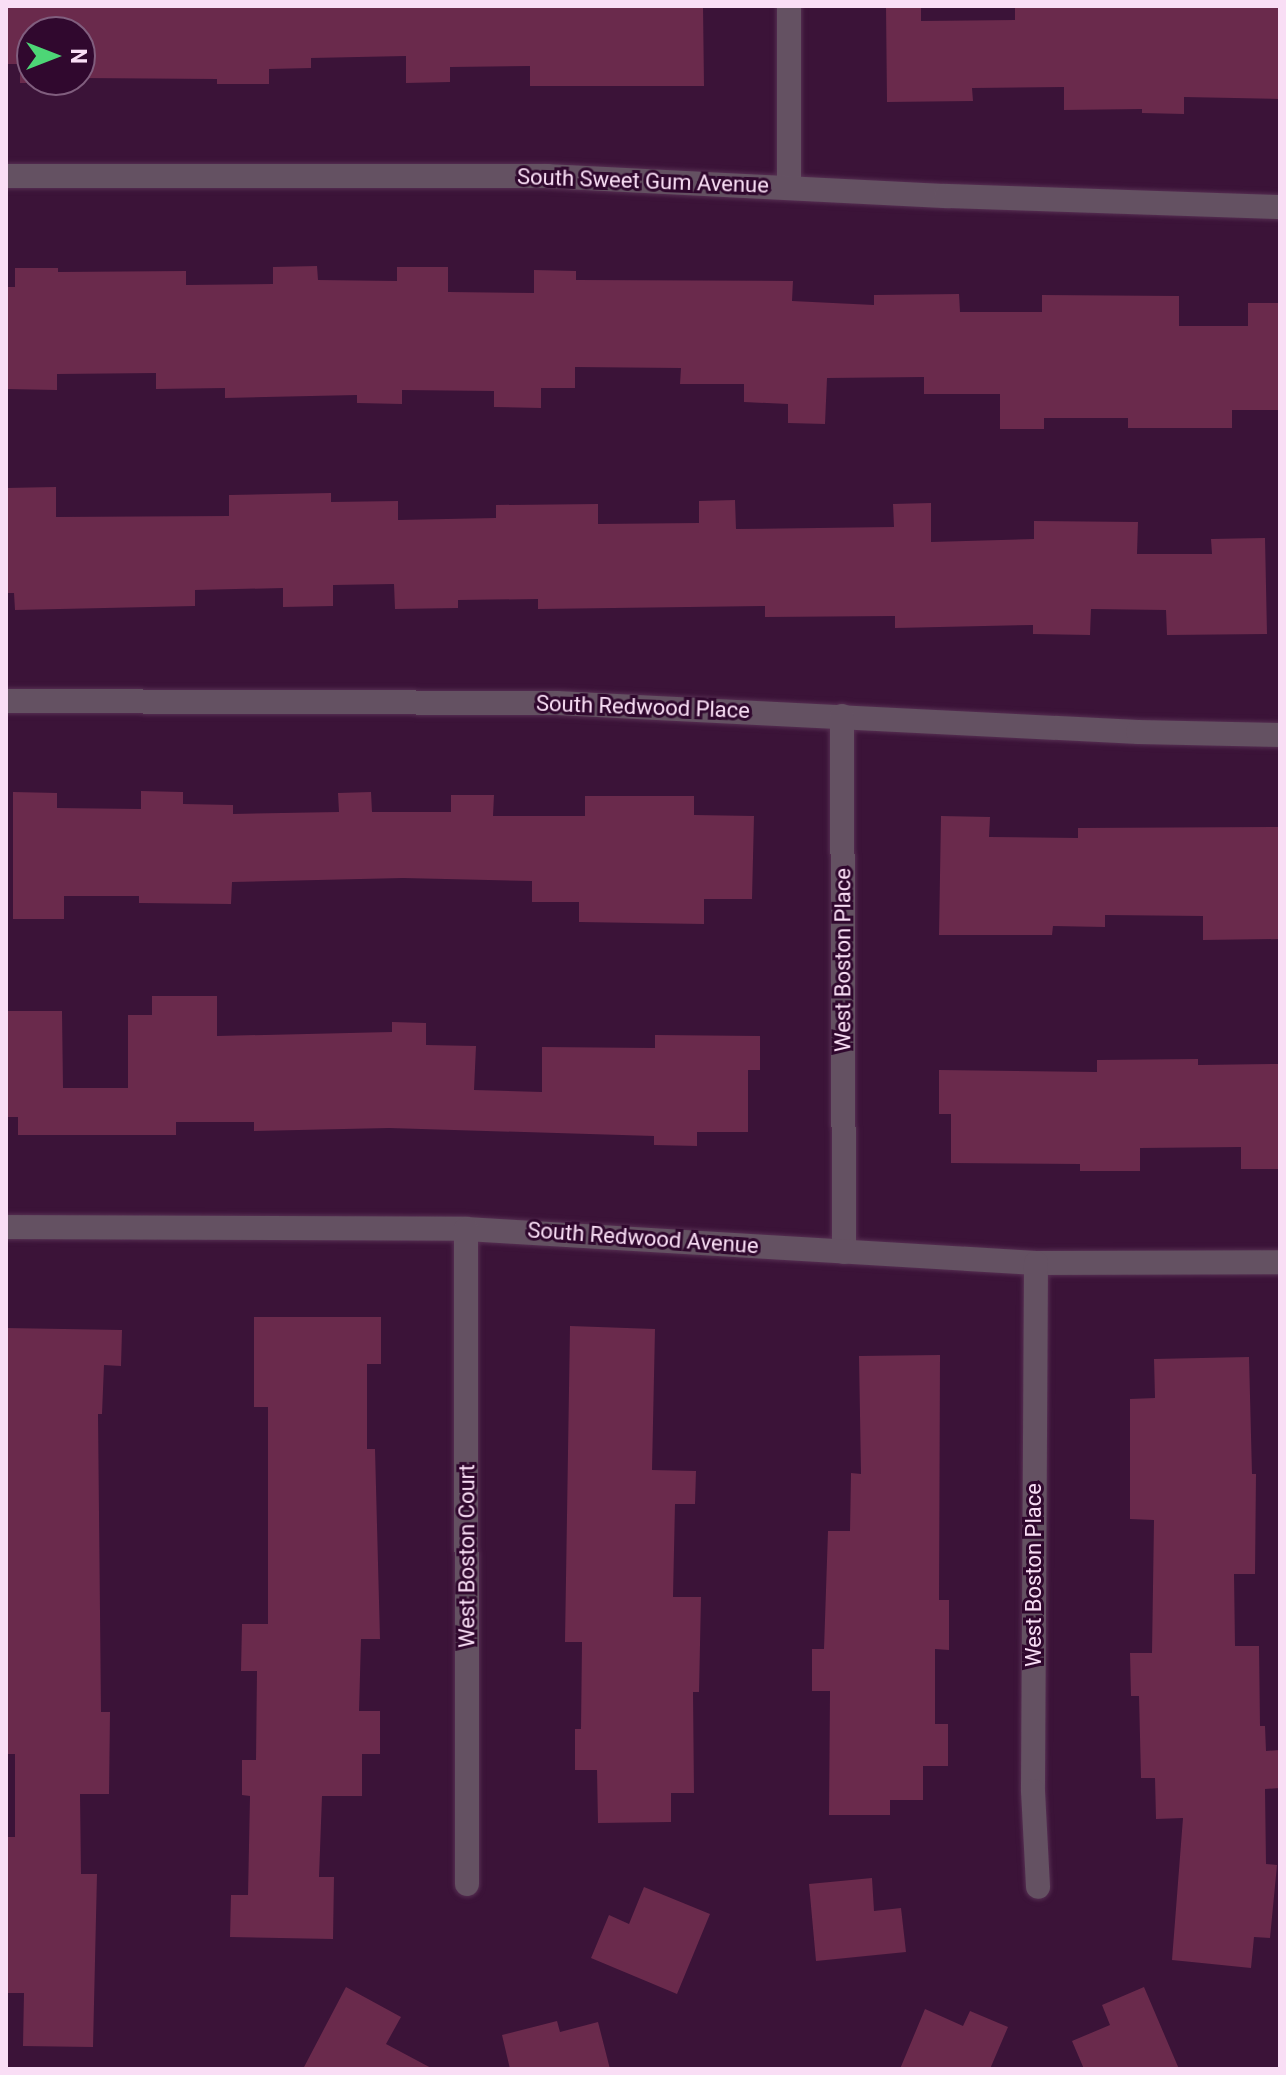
<!DOCTYPE html>
<html>
<head>
<meta charset="utf-8">
<style>
	body { margin:0 }
	#map { position:relative; width:1286px; height:2075px; overflow:hidden; background:#3b1338; font-family:Roboto,sans-serif }
	div>[style] { position:absolute }
	[style*='--x'] { left:calc(var(--x)*1px); top:calc(var(--y)*1px); width:calc(var(--w)*1px); rotate:calc(var(--a)*1deg) }
	.building>* { inset:0; background:#6a2a4c }
	.roads { filter:drop-shadow(0 0 2px #562f52) drop-shadow(0 0 2px #562f52) }
	.minor>* { height:24px; margin:-12px; padding:0 12px; transform-origin:12px; border-radius:12px; background:#645162 }
	span { translate:-50% -50%; white-space:nowrap; text-align:center; line-height:1.15; -webkit-text-stroke:6px #30082e; paint-order:stroke }
	.street-label { font-size:22px; color:#f9def5 }
	.frame { position:absolute; inset:0; border:8px solid #f9def5; pointer-events:none }
	.north { position:absolute; left:16px; top:16px; width:80px; height:80px; box-sizing:border-box; background:#30082e; border:2px solid #805e7e; border-radius:50%; rotate:90deg; font-size:22px; font-weight:700; line-height:32px; text-align:center; color:#f9def5 }
	.north::after { content:''; display:block; margin:auto; width:28px; height:36px; background:#4dd676; clip-path:polygon(50% 0,100% 100%,50% 72%,0 100%) }
</style>
</head>
<body>
<div id="map">
	<div class="building">
		<i style="clip-path:polygon(6px 6px,703px 6px,704px 86px,530px 86px,530px 66px,450px 67px,450px 82px,406px 83px,406px 56px,311px 58px,311px 68px,269px 69px,269px 84px,217px 84px,217px 79px,80px 78px,80px 32px,32px 32px,32px 80px,61px 80px,61px 83px,20px 83px,20px 64px,6px 64px)"></i>
		<i style="clip-path:polygon(886px 6px,921px 6px,921px 21px,1015px 20px,1015px 6px,1280px 6px,1280px 99px,1184px 97px,1184px 114px,1142px 113px,1142px 109px,1064px 110px,1064px 87px,972px 88px,973px 101px,887px 102px)"></i>
		<i style="clip-path:polygon(317px 266px,318px 280px,397px 281px,397px 267px,448px 267px,448px 292px,534px 293px,534px 270px,576px 271px,576px 280px,793px 281px,792px 301px,874px 305px,874px 295px,959px 294px,960px 312px,1042px 312px,1042px 295px,1179px 296px,1179px 326px,1248px 326px,1248px 303px,1280px 303px,1280px 410px,1232px 410px,1232px 428px,1128px 428px,1128px 418px,1044px 418px,1044px 429px,1000px 429px,1000px 394px,924px 394px,924px 377px,827px 378px,825px 424px,788px 423px,788px 404px,744px 402px,744px 384px,680px 384px,681px 368px,575px 367px,575px 388px,541px 388px,541px 408px,494px 407px,494px 391px,402px 390px,402px 404px,357px 403px,357px 395px,225px 398px,225px 388px,156px 389px,156px 373px,57px 374px,57px 390px,6px 389px,6px 287px,15px 287px,15px 268px,58px 268px,58px 272px,186px 271px,186px 285px,273px 284px,273px 267px)"></i>
		<i style="clip-path:polygon(56px 487px,56px 517px,229px 516px,229px 495px,331px 493px,331px 502px,398px 501px,398px 520px,496px 518px,496px 505px,598px 504px,598px 524px,699px 523px,699px 501px,735px 500px,736px 529px,894px 527px,893px 504px,931px 503px,931px 542px,1034px 539px,1034px 521px,1138px 522px,1137px 554px,1212px 554px,1211px 539px,1265px 538px,1267px 634px,1167px 635px,1166px 610px,1091px 609px,1090px 635px,1033px 634px,1033px 625px,895px 628px,895px 616px,765px 617px,765px 606px,538px 609px,538px 599px,458px 600px,458px 608px,395px 609px,394px 584px,333px 585px,333px 606px,283px 607px,283px 588px,195px 590px,195px 606px,15px 610px,14px 593px,6px 593px,6px 488px)"></i>
		<i style="clip-path:polygon(141px 791px,183px 792px,183px 804px,233px 805px,233px 814px,339px 812px,338px 793px,371px 792px,372px 812px,451px 812px,451px 795px,494px 795px,493px 816px,585px 816px,585px 796px,694px 796px,694px 815px,754px 816px,752px 899px,704px 899px,704px 924px,579px 922px,579px 902px,532px 902px,532px 881px,403px 878px,232px 882px,231px 904px,139px 903px,139px 896px,64px 896px,64px 919px,13px 919px,13px 792px,57px 793px,57px 808px,141px 809px)"></i>
		<i style="clip-path:polygon(941px 816px,990px 817px,989px 837px,1078px 838px,1078px 828px,1280px 827px,1280px 939px,1203px 940px,1203px 916px,1105px 915px,1105px 927px,1053px 926px,1052px 935px,939px 935px)"></i>
		<i style="clip-path:polygon(152px 996px,217px 996px,217px 1036px,392px 1032px,392px 1022px,426px 1023px,426px 1045px,476px 1046px,474px 1090px,542px 1092px,542px 1047px,655px 1048px,655px 1035px,760px 1036px,760px 1070px,748px 1070px,748px 1132px,697px 1132px,697px 1146px,654px 1145px,654px 1136px,389px 1128px,254px 1131px,254px 1122px,176px 1122px,176px 1135px,18px 1135px,18px 1117px,6px 1117px,6px 1011px,62px 1011px,63px 1088px,128px 1088px,128px 1015px,152px 1015px)"></i>
		<i style="clip-path:polygon(1198px 1059px,1198px 1065px,1280px 1064px,1280px 1169px,1241px 1169px,1241px 1147px,1140px 1148px,1140px 1171px,1080px 1171px,1080px 1164px,951px 1163px,951px 1114px,939px 1114px,939px 1070px,1097px 1072px,1097px 1060px)"></i>
		<i style="clip-path:polygon(254px 1317px,381px 1317px,381px 1364px,367px 1364px,367px 1449px,375px 1449px,380px 1639px,361px 1639px,359px 1711px,380px 1711px,380px 1754px,362px 1754px,362px 1796px,322px 1796px,319px 1877px,334px 1877px,333px 1939px,230px 1937px,231px 1895px,248px 1895px,250px 1796px,242px 1795px,242px 1760px,256px 1760px,257px 1671px,241px 1671px,242px 1624px,268px 1624px,268px 1407px,254px 1407px)"></i>
		<i style="clip-path:polygon(570px 1326px,655px 1329px,652px 1470px,696px 1471px,695px 1504px,675px 1504px,673px 1597px,701px 1597px,699px 1692px,693px 1692px,694px 1793px,671px 1793px,671px 1822px,598px 1823px,597px 1770px,575px 1770px,575px 1729px,581px 1729px,582px 1642px,565px 1642px)"></i>
		<i style="clip-path:polygon(6px 1328px,122px 1330px,121px 1366px,104px 1365px,102px 1414px,98px 1414px,101px 1712px,110px 1712px,109px 1794px,80px 1794px,81px 1874px,97px 1874px,93px 2047px,23px 2046px,24px 1993px,6px 1993px,6px 1837px,15px 1837px,15px 1754px,6px 1754px)"></i>
		<i style="clip-path:polygon(940px 1355px,939px 1600px,949px 1600px,949px 1650px,935px 1649px,935px 1724px,948px 1724px,948px 1766px,923px 1766px,923px 1800px,890px 1800px,890px 1815px,829px 1815px,830px 1691px,812px 1691px,812px 1649px,824px 1649px,828px 1531px,850px 1531px,851px 1473px,861px 1474px,859px 1356px)"></i>
		<i style="clip-path:polygon(1249px 1357px,1252px 1474px,1256px 1474px,1255px 1574px,1234px 1574px,1235px 1646px,1259px 1646px,1260px 1726px,1265px 1726px,1266px 1751px,1280px 1750px,1280px 1788px,1265px 1789px,1266px 1864px,1277px 1865px,1270px 1938px,1254px 1937px,1251px 1968px,1172px 1960px,1183px 1818px,1156px 1819px,1155px 1778px,1141px 1778px,1139px 1696px,1131px 1696px,1130px 1653px,1152px 1653px,1154px 1520px,1130px 1519px,1130px 1399px,1155px 1398px,1154px 1359px)"></i>
		<i style="clip-path:polygon(872px 1878px,874px 1911px,901px 1908px,906px 1952px,816px 1961px,809px 1884px)"></i>
		<i style="clip-path:polygon(644px 1887px,710px 1914px,677px 1994px,591px 1958px,609px 1915px,629px 1924px)"></i>
		<i style="clip-path:polygon(346px 1987px,401px 2017px,386px 2044px,433px 2069px,303px 2069px)"></i>
		<i style="clip-path:polygon(1144px 1987px,1179px 2069px,1084px 2069px,1072px 2041px,1110px 2025px,1102px 2005px)"></i>
		<i style="clip-path:polygon(925px 2009px,963px 2026px,970px 2011px,1008px 2027px,990px 2069px,900px 2069px)"></i>
		<i style="clip-path:polygon(557px 2021px,560px 2032px,598px 2022px,610px 2069px,510px 2069px,502px 2035px)"></i>
	</div>
	<div class="roads">
		<div class="minor">
			<i style="--x:789;--y:6;--w:180;--a:90"></i>
			<i style="--x:6;--y:176;--w:542;--a:0"></i>
			<i style="--x:548;--y:176;--w:399;--a:2.9"></i>
			<i style="--x:946;--y:196;--w:334;--a:1.9"></i>
			<i style="--x:6;--y:701;--w:551;--a:0.21"></i>
			<i style="--x:557;--y:703;--w:582;--a:2.86"></i>
			<i style="--x:1138;--y:732;--w:142;--a:1.2"></i>
			<i style="--x:842;--y:716;--w:536;--a:89.79"></i>
			<i style="--x:6;--y:1227;--w:460;--a:0.2"></i>
			<i style="--x:466;--y:1229;--w:571;--a:3.41"></i>
			<i style="--x:1036;--y:1263;--w:244;--a:-0.2"></i>
			<i style="--x:466;--y:1229;--w:655;--a:89.91"></i>
			<i style="--x:1036;--y:1263;--w:528;--a:90.33"></i>
			<i style="--x:1033;--y:1791;--w:96;--a:87"></i>
		</div>
	</div>
	<div class="street-label">
		<span style="left:643px;top:181px;rotate:2deg">South Sweet Gum Avenue</span>
		<span style="left:643px;top:707px;rotate:2deg">South Redwood Place</span>
		<span style="left:843px;top:960px;rotate:-90deg">West Boston Place</span>
		<span style="left:643px;top:1238px;rotate:4deg">South Redwood Avenue</span>
		<span style="left:467px;top:1556px;rotate:-90deg">West Boston Court</span>
		<span style="left:1034px;top:1575px;rotate:-90deg">West Boston Place</span>
	</div>
	<div class="frame"></div>
	<div class="north">N</div>
</div>
</body>
</html>
